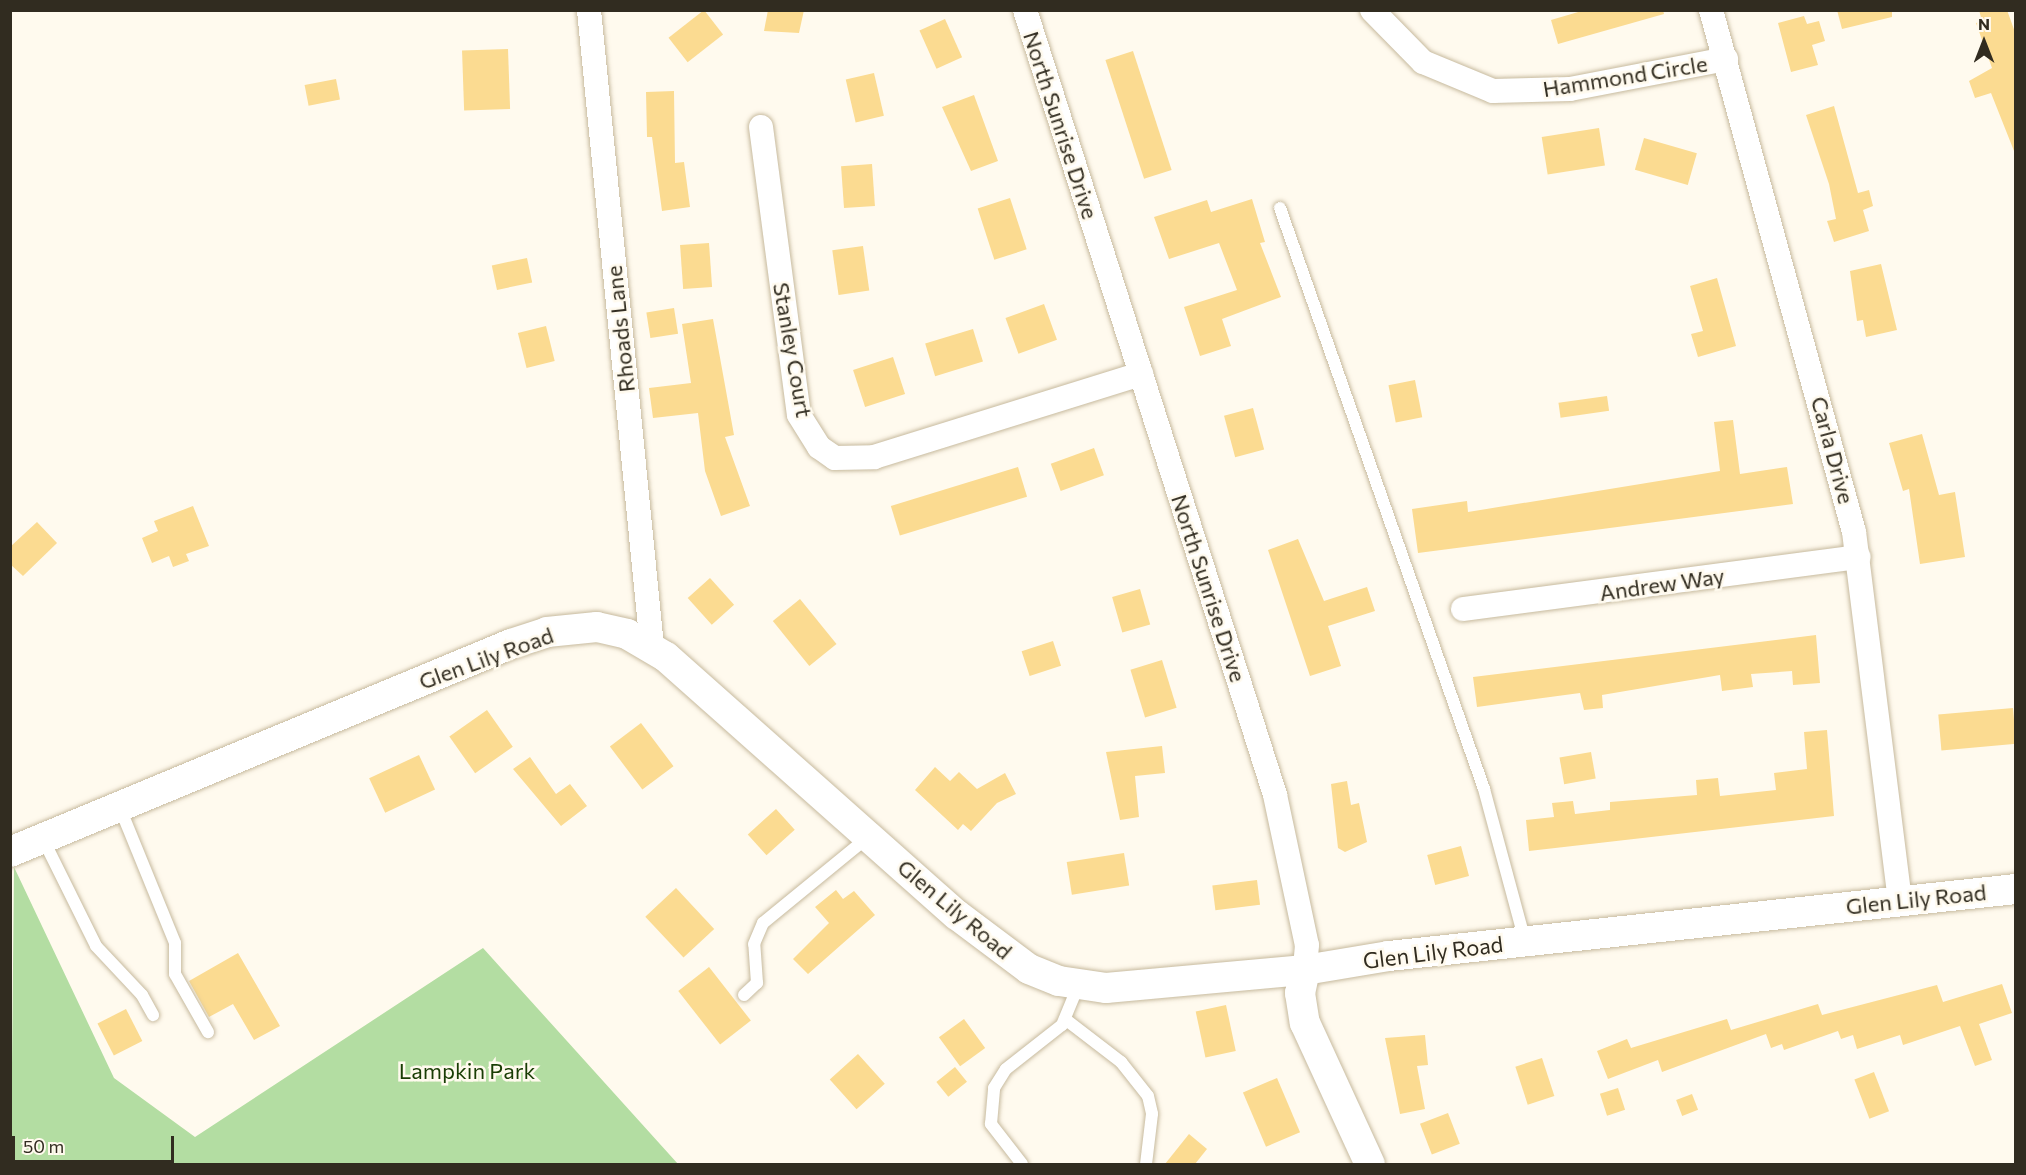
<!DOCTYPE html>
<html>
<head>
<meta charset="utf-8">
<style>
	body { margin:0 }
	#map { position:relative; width:2026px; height:1175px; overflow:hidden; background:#fffaee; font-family:Commissioner,sans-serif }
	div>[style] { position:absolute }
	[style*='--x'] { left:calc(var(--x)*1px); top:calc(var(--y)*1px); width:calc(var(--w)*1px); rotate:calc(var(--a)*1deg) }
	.green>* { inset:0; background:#b3dda2 }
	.building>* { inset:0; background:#fbdb91; transform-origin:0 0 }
	.roads { filter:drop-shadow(0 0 2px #c7ba9e) drop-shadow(0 0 2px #c7ba9e) }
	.service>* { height:12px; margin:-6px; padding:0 6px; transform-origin:6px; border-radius:6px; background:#fff }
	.minor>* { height:24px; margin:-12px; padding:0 12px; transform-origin:12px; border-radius:12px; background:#fff }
	.tertiary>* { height:30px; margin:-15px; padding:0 15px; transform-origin:15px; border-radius:15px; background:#fff }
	span { translate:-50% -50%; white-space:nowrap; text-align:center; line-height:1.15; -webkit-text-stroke:5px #fffaee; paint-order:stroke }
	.street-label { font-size:22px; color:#312c20 }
	.park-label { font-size:22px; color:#193d04 }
	.frame { position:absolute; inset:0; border:12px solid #312c20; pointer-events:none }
	.north { position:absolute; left:1954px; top:12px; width:60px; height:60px; -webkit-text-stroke:4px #fffaee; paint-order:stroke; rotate:0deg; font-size:16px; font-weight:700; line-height:24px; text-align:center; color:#312c20 }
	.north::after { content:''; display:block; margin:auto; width:21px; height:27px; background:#312c20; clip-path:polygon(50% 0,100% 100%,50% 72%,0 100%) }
	.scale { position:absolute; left:12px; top:1136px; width:162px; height:27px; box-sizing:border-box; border:3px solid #312c20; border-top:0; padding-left:8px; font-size:18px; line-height:21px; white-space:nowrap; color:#312c20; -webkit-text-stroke:4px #fffaee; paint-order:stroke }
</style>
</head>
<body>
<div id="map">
	<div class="green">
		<i style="clip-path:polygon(14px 867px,114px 1078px,195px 1137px,483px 948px,678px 1164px,11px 1164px)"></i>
	</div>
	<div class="building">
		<i style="left:704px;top:10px;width:31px;height:45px;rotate:52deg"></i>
		<i style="clip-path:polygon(768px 10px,804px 10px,799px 33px,764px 31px)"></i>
		<i style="clip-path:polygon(1585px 10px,1663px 10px,1664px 14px,1558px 44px,1551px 20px)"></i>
		<i style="clip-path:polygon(1837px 10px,1892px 10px,1892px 17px,1842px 29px)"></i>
		<i style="clip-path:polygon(1979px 10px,2007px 10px,2016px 35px,2016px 156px,1991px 93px,1975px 98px,1969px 81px,1992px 68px,1976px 23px,1982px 21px)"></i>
		<i style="clip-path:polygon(1804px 16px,1807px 24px,1819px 21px,1825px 41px,1812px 45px,1818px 65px,1791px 72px,1778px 23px)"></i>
		<i style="left:945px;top:19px;width:42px;height:28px;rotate:66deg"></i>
		<i style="left:508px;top:49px;width:60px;height:46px;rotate:88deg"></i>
		<i style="left:1133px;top:51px;width:125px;height:29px;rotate:72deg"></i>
		<i style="left:874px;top:73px;width:44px;height:29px;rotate:77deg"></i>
		<i style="left:336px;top:79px;width:21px;height:32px;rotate:79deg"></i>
		<i style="clip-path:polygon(674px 91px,675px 163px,684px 162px,690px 207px,662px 211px,652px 137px,647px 137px,646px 92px)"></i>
		<i style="clip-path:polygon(974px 95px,998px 161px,971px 171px,942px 107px)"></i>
		<i style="clip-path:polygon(1834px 106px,1858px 193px,1869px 190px,1873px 206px,1863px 210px,1869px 231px,1834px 242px,1827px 221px,1836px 219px,1829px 184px,1806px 115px)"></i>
		<i style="left:1599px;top:128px;width:38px;height:58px;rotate:81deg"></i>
		<i style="left:1644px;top:138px;width:55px;height:33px;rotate:16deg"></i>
		<i style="left:872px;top:164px;width:42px;height:31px;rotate:86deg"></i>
		<i style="left:1010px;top:198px;width:54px;height:34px;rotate:72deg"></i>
		<i style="clip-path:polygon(1252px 199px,1265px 242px,1260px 243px,1281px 297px,1222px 319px,1231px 346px,1200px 356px,1184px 307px,1237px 290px,1219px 243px,1169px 259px,1154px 217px,1207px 200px,1211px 212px)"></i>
		<i style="left:709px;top:243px;width:44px;height:29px;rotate:86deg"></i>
		<i style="left:863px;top:246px;width:45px;height:31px;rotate:82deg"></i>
		<i style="left:527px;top:258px;width:25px;height:36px;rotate:78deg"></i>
		<i style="clip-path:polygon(1881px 264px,1897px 330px,1866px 337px,1863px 320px,1857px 321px,1850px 271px)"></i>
		<i style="clip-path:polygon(1717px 278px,1736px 346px,1698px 357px,1691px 334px,1703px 331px,1690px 286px)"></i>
		<i style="left:1044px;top:304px;width:38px;height:41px;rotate:70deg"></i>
		<i style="left:674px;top:308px;width:26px;height:28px;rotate:81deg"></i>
		<i style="clip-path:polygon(713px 319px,734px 435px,725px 437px,750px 506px,721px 516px,705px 471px,698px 413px,653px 418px,649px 388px,691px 383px,682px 324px)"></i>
		<i style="left:546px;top:326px;width:36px;height:29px;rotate:76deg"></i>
		<i style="left:973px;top:329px;width:34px;height:50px;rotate:73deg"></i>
		<i style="left:893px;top:357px;width:39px;height:42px;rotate:72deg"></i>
		<i style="left:1415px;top:380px;width:38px;height:27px;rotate:79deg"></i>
		<i style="left:1607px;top:396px;width:15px;height:49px;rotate:82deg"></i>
		<i style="left:1253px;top:408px;width:43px;height:30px;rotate:75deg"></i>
		<i style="clip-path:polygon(1733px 420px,1740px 474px,1787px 467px,1793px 504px,1418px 553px,1412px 509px,1467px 501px,1468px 512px,1720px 471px,1714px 422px)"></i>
		<i style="clip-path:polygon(1922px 434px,1939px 495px,1955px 492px,1965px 557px,1920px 564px,1909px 489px,1903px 491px,1889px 443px)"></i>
		<i style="left:1094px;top:448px;width:29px;height:46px;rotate:70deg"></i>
		<i style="left:1018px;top:467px;width:31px;height:133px;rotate:73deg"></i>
		<i style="clip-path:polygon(193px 506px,209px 546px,186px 554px,189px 561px,173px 567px,169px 556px,152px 563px,142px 538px,158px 531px,154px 521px)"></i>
		<i style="clip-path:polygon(37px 522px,57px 543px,23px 576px,10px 564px,10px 547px)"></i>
		<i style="clip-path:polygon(1298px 539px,1324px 601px,1367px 587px,1375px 611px,1328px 626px,1341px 666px,1310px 676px,1268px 550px)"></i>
		<i style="left:710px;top:578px;width:36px;height:30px;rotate:48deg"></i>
		<i style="left:1140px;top:589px;width:37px;height:29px;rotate:74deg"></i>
		<i style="left:800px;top:599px;width:58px;height:35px;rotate:51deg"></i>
		<i style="clip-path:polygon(1816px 635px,1820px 683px,1793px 685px,1792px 671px,1751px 674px,1753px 687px,1722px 691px,1720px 675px,1602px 695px,1603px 708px,1584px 710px,1580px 693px,1477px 707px,1473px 677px)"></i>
		<i style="left:1053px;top:641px;width:26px;height:33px;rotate:72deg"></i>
		<i style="left:1162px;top:660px;width:50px;height:33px;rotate:73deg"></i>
		<i style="left:2013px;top:708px;width:36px;height:75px;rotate:85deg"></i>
		<i style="left:487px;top:710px;width:45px;height:46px;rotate:55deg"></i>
		<i style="left:641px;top:723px;width:54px;height:39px;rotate:53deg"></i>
		<i style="clip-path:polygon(1827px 730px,1834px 816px,1529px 851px,1526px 820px,1554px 817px,1552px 803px,1573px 801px,1575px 814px,1610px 810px,1610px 802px,1697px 795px,1696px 780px,1718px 778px,1720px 796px,1776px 790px,1774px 773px,1807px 769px,1804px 732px)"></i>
		<i style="clip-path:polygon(1162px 746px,1165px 773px,1135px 776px,1139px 817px,1120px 820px,1106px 752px)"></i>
		<i style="left:1591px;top:752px;width:27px;height:32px;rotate:80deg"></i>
		<i style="left:419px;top:755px;width:38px;height:55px;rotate:65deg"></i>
		<i style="clip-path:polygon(530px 757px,556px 794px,570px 784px,587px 806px,561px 826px,513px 769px)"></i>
		<i style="clip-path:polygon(935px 767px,950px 781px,959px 772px,977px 789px,1005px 773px,1016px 794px,997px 803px,971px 831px,963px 824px,958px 830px,915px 790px)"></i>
		<i style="clip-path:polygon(1347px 781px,1351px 805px,1359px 803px,1367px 842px,1345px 852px,1338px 848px,1331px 784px)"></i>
		<i style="left:776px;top:809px;width:28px;height:38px;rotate:48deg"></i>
		<i style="left:1461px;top:846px;width:31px;height:35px;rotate:75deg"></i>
		<i style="left:1124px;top:853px;width:33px;height:58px;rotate:81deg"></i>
		<i style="left:1257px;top:880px;width:25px;height:45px;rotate:83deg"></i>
		<i style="left:676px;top:888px;width:56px;height:42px;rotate:47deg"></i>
		<i style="clip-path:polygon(836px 890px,843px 899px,854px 891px,875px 915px,808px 974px,793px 959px,829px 923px,815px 907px)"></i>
		<i style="clip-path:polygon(238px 953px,280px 1026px,254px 1040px,233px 1004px,209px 1017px,189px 981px)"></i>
		<i style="left:709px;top:967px;width:68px;height:39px;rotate:52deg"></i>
		<i style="clip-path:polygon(2002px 984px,2012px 1013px,1979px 1024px,1992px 1060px,1975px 1066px,1960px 1026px,1903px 1045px,1900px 1035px,1857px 1049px,1853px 1035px,1841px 1039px,1838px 1031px,1784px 1050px,1782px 1044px,1771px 1048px,1766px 1034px,1662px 1072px,1658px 1060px,1608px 1079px,1597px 1051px,1627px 1039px,1631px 1048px,1727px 1019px,1731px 1030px,1818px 1004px,1822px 1015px,1937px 985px,1943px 1002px)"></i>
		<i style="left:1226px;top:1005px;width:47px;height:31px;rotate:78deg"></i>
		<i style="left:126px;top:1009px;width:36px;height:32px;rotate:63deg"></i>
		<i style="left:964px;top:1019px;width:36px;height:31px;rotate:54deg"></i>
		<i style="clip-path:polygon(1425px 1035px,1428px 1065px,1417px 1066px,1425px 1109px,1400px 1114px,1385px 1038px)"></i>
		<i style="left:858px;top:1054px;width:40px;height:38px;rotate:48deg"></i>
		<i style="left:1542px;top:1058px;width:40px;height:28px;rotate:72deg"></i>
		<i style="left:955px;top:1067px;width:19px;height:24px;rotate:51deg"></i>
		<i style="left:1874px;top:1072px;width:42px;height:21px;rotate:69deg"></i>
		<i style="left:1277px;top:1078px;width:59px;height:37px;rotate:67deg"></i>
		<i style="left:1618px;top:1088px;width:23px;height:19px;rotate:72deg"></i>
		<i style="left:1692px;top:1094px;width:17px;height:17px;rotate:69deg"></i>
		<i style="left:1448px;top:1113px;width:33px;height:30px;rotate:69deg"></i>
		<i style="clip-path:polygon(1189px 1134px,1207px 1149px,1195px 1164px,1165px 1164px)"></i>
	</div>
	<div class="roads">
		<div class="service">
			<i style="--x:1280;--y:208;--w:616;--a:70.65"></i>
			<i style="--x:1484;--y:789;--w:157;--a:74.9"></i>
			<i style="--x:120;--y:808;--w:146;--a:67.8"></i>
			<i style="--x:175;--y:943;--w:31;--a:90"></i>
			<i style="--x:175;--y:974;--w:67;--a:60.4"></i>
			<i style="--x:43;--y:839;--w:119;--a:63.6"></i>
			<i style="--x:96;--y:946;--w:67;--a:46.8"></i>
			<i style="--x:142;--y:995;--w:23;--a:61"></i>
			<i style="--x:744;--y:995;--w:18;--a:-43"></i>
			<i style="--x:757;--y:983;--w:39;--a:-94"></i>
			<i style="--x:754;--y:944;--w:23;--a:-67"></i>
			<i style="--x:763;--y:923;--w:136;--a:-39.3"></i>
			<i style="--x:1065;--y:1019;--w:71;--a:37.5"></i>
			<i style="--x:1121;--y:1062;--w:43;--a:51.5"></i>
			<i style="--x:1148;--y:1096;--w:18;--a:77"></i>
			<i style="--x:1152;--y:1114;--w:50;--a:96.8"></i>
			<i style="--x:1022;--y:1164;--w:51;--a:-127.8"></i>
			<i style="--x:991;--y:1124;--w:36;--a:-85"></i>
			<i style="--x:994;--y:1088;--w:22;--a:-58"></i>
			<i style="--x:1006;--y:1069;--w:71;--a:-38.2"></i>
			<i style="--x:1062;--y:1025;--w:44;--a:-67.5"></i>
		</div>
		<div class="minor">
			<i style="--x:589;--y:10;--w:640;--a:84.35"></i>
			<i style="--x:1025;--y:10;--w:824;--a:72.33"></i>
			<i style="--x:1275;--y:795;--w:153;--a:78"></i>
			<i style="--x:1307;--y:945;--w:25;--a:95"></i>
			<i style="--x:1372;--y:10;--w:73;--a:45.6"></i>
			<i style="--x:1423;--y:62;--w:76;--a:22.5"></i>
			<i style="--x:1493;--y:91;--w:77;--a:-1.5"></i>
			<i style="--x:1570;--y:89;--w:159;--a:-10.9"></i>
			<i style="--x:1711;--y:10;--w:541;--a:74.68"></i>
			<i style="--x:1854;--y:532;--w:371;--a:82.9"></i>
			<i style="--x:761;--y:127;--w:290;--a:82.5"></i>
			<i style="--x:799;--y:415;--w:38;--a:58"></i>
			<i style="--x:819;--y:447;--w:19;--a:35"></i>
			<i style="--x:835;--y:458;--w:39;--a:-1"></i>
			<i style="--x:874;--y:457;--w:280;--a:-17.3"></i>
			<i style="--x:1463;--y:609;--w:399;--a:-7.5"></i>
		</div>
		<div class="tertiary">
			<i style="--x:10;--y:852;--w:542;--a:-22.55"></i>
			<i style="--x:511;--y:644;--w:38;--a:-18"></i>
			<i style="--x:547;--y:632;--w:50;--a:-5.7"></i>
			<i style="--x:597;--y:627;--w:31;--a:13"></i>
			<i style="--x:627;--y:634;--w:45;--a:30.5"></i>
			<i style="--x:666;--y:657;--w:389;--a:41.6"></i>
			<i style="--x:957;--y:915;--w:90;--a:36.9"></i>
			<i style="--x:1029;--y:969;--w:32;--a:22"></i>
			<i style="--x:1059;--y:981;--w:48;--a:8.5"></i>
			<i style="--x:1106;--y:988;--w:200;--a:-5.2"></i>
			<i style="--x:1305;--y:970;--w:85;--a:-9.5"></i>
			<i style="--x:1389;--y:956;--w:631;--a:-6.1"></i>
			<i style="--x:1305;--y:970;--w:24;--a:102"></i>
			<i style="--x:1300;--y:993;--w:30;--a:81"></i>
			<i style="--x:1305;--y:1023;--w:155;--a:65.3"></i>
		</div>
	</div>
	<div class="street-label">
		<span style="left:1625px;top:76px;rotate:-9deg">Hammond Circle</span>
		<span style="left:1061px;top:125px;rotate:72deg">North Sunrise Drive</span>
		<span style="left:620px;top:329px;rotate:-96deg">Rhoads Lane</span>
		<span style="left:793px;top:350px;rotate:80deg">Stanley Court</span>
		<span style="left:1833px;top:450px;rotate:75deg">Carla Drive</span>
		<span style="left:1662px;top:584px;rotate:-8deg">Andrew Way</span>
		<span style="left:1209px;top:588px;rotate:72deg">North Sunrise Drive</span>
		<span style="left:486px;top:658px;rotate:-20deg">Glen Lily Road</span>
		<span style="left:1916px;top:899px;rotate:-6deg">Glen Lily Road</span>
		<span style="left:955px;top:909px;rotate:40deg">Glen Lily Road</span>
		<span style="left:1433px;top:952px;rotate:-7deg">Glen Lily Road</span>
	</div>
	<div class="park-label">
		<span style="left:467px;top:1071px">Lampkin Park</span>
	</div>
	<div class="frame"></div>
	<div class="north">N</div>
	<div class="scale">50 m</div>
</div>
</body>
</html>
